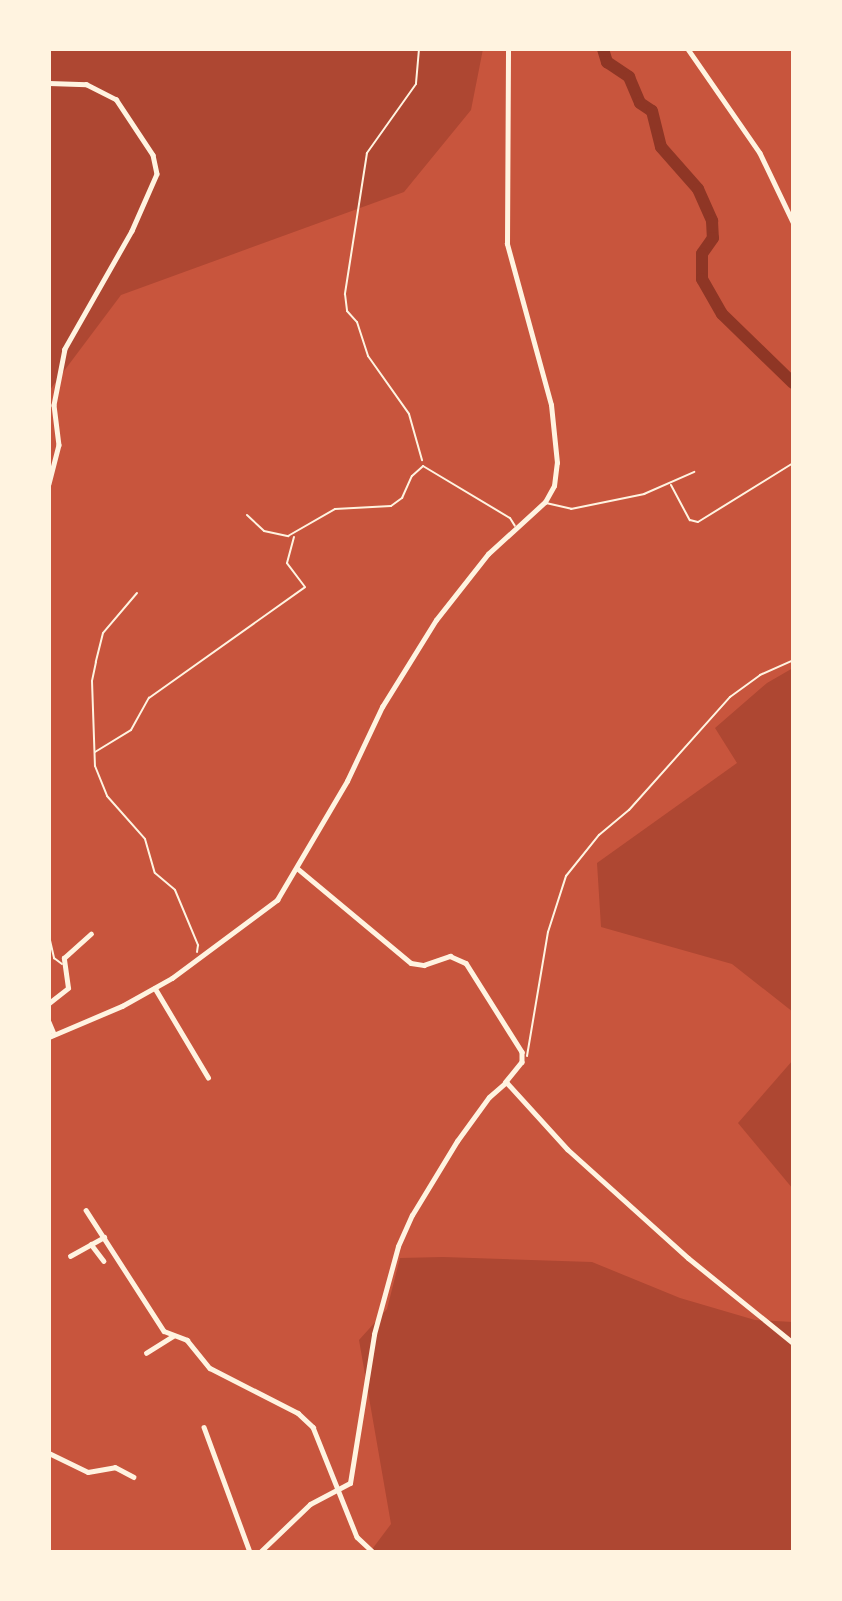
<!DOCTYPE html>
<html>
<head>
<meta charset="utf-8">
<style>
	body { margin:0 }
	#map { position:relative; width:842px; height:1601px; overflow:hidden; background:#c8553d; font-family:"Fira Sans",sans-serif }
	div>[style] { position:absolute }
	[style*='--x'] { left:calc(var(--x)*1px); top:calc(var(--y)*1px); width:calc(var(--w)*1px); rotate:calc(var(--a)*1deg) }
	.green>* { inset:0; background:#ae4732 }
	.river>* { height:12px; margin:-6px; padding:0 6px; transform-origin:6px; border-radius:6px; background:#8f3625 }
	.path>* { height:2px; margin:-1px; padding:0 1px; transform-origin:1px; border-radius:1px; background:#fff3e0 }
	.service>* { height:2px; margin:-1px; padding:0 1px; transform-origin:1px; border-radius:1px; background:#fff3e0 }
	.minor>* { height:4.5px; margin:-2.25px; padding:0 2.25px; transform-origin:2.25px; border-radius:2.25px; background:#fff3e0 }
	.tertiary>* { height:5px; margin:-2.5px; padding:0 2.5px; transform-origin:2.5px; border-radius:2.5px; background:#fff3e0 }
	span { translate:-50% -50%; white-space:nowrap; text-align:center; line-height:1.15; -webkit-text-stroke:5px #fff3e0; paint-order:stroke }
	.frame { position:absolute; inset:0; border:51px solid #fff3e0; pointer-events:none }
</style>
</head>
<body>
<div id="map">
	<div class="green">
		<i style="clip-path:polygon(49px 49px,483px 49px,471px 110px,404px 192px,121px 295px,49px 391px)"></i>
		<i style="clip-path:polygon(793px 668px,793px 1012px,732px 964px,601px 927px,597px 863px,737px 763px,715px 728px,767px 683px)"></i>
		<i style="clip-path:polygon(793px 1060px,793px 1189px,738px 1123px)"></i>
		<i style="clip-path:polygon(443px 1257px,592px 1262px,680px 1298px,755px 1320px,793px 1322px,793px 1552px,370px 1552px,391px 1524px,359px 1340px,387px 1309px,400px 1258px)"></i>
	</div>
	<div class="river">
		<i style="--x:603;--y:49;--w:14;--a:73"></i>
		<i style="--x:607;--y:62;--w:27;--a:34"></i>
		<i style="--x:629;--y:77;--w:28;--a:67"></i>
		<i style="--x:640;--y:103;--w:14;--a:34"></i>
		<i style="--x:652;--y:111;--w:37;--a:76"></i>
		<i style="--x:661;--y:147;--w:56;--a:48.6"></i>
		<i style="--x:698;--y:189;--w:35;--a:66"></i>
		<i style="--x:712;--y:221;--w:17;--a:87"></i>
		<i style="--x:713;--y:238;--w:19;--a:125"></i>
		<i style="--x:702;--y:254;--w:25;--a:90"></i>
		<i style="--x:702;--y:279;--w:40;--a:60.3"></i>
		<i style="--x:722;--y:314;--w:99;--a:44.2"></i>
	</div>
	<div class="path">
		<i style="--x:419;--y:49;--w:35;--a:95"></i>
		<i style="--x:416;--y:84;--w:85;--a:125.4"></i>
		<i style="--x:367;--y:153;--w:143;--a:98.9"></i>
		<i style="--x:345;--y:294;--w:17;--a:83"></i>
		<i style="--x:347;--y:311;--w:15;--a:48"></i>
		<i style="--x:357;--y:322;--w:36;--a:72"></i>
		<i style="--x:368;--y:356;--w:71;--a:54.7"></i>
		<i style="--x:409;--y:414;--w:48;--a:74.2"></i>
		<i style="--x:671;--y:485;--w:40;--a:62"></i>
		<i style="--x:690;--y:520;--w:8;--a:14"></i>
		<i style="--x:698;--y:522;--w:112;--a:-31.8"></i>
		<i style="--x:137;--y:593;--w:52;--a:130.4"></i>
		<i style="--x:103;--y:633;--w:30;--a:104"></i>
		<i style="--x:96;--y:662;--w:19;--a:102"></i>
		<i style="--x:92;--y:681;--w:85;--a:88"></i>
		<i style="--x:95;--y:766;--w:32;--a:68"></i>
		<i style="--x:107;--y:796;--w:57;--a:48.5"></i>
		<i style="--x:145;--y:839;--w:35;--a:74"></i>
		<i style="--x:155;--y:873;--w:26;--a:40"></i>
		<i style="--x:175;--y:890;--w:60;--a:67.3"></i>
		<i style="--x:198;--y:945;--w:7;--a:98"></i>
		<i style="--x:95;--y:752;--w:42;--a:-31.4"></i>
		<i style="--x:131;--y:730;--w:37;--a:-61"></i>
		<i style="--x:149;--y:698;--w:191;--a:-35.4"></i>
		<i style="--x:305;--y:587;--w:30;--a:-127"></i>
		<i style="--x:287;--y:563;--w:27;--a:-75"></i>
		<i style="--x:527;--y:1056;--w:126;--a:-80.4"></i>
		<i style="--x:548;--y:932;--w:59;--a:-72.2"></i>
		<i style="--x:566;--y:876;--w:53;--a:-51.2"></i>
		<i style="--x:599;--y:835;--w:39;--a:-40"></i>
		<i style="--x:629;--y:810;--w:152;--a:-48.2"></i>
		<i style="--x:730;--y:697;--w:37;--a:-36"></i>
		<i style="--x:760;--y:675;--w:36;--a:-24"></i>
	</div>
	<div class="service">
		<i style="--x:546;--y:503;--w:26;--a:13"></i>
		<i style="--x:571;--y:509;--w:75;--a:-11.6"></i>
		<i style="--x:644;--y:494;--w:55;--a:-23.7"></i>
		<i style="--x:247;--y:515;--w:23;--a:43"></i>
		<i style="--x:264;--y:531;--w:25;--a:12"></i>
		<i style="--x:288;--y:536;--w:54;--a:-29.9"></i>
		<i style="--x:335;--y:509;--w:56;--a:-3.1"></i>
		<i style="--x:391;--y:506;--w:14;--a:-36"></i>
		<i style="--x:402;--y:498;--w:24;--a:-66"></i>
		<i style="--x:412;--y:476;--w:15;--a:-42"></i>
		<i style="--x:423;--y:466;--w:101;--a:30.9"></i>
		<i style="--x:510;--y:518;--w:9;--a:58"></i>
		<i style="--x:49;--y:936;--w:23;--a:77"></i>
		<i style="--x:54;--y:958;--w:10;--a:37"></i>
	</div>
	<div class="minor">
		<i style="--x:688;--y:49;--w:126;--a:55.3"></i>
		<i style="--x:760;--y:153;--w:76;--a:64.4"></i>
		<i style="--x:49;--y:83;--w:37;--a:2"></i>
		<i style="--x:86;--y:84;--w:34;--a:27"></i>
		<i style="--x:116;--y:99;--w:67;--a:56.5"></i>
		<i style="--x:153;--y:155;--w:19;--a:78"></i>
		<i style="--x:157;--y:174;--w:62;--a:113.7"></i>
		<i style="--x:132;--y:231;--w:136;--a:119.6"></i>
		<i style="--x:65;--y:349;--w:57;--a:101.1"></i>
		<i style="--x:54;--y:405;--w:40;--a:82.9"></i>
		<i style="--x:59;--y:445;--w:40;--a:104.4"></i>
		<i style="--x:297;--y:868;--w:148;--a:39.8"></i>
		<i style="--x:411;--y:963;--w:13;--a:9"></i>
		<i style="--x:424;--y:965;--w:28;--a:-19"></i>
		<i style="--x:450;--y:956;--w:17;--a:24"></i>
		<i style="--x:466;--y:963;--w:105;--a:57.8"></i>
		<i style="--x:522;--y:1052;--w:10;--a:90"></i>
		<i style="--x:522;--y:1062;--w:26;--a:129"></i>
		<i style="--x:155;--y:988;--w:104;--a:59.2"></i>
		<i style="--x:49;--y:1003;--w:24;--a:-38"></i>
		<i style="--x:68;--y:988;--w:30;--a:-98"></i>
		<i style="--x:64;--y:958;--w:36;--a:-42"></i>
		<i style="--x:49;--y:1022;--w:13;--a:67"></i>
		<i style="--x:49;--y:1037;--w:79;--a:-23"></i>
		<i style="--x:122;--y:1006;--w:57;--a:-29.2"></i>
		<i style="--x:172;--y:978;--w:131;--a:-36.6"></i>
		<i style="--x:277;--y:900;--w:138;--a:-59.5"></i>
		<i style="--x:347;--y:781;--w:82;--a:-64.7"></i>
		<i style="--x:382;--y:707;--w:102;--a:-58.2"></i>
		<i style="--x:436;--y:620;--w:84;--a:-51.8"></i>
		<i style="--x:488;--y:554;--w:77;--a:-42.4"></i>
		<i style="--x:545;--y:502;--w:18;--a:-61"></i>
		<i style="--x:554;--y:486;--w:23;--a:-83"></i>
		<i style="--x:557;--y:463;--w:58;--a:-95.9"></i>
		<i style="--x:551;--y:405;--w:167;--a:-105.3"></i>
		<i style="--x:507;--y:244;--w:195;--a:-89.7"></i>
		<i style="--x:86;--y:1210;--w:144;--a:57.2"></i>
		<i style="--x:164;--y:1331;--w:25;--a:21"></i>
		<i style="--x:187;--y:1340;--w:36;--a:51"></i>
		<i style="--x:210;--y:1368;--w:99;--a:27.1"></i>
		<i style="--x:298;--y:1413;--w:21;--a:43"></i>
		<i style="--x:313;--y:1427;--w:118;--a:68.2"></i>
		<i style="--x:357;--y:1537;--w:22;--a:43"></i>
		<i style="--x:91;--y:1244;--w:21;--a:53"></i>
		<i style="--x:70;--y:1256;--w:39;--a:-29"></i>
		<i style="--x:146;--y:1353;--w:32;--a:-32"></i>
		<i style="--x:204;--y:1427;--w:133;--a:69.8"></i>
		<i style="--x:49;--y:1453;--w:43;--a:26"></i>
		<i style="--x:88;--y:1472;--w:27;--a:-10"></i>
		<i style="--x:115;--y:1467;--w:21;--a:28"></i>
	</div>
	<div class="tertiary">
		<i style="--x:260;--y:1552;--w:69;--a:-43.8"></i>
		<i style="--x:310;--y:1504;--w:45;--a:-27.7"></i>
		<i style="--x:350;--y:1483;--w:151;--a:-80.8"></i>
		<i style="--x:374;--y:1334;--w:91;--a:-74.7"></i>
		<i style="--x:398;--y:1246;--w:34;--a:-66"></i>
		<i style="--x:412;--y:1215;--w:87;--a:-58.7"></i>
		<i style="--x:457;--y:1141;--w:54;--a:-54"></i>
		<i style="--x:489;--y:1097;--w:23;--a:-41"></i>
		<i style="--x:506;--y:1082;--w:91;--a:47.7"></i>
		<i style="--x:567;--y:1149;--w:163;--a:42"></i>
		<i style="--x:688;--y:1258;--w:135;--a:39"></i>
	</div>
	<div class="frame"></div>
</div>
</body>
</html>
